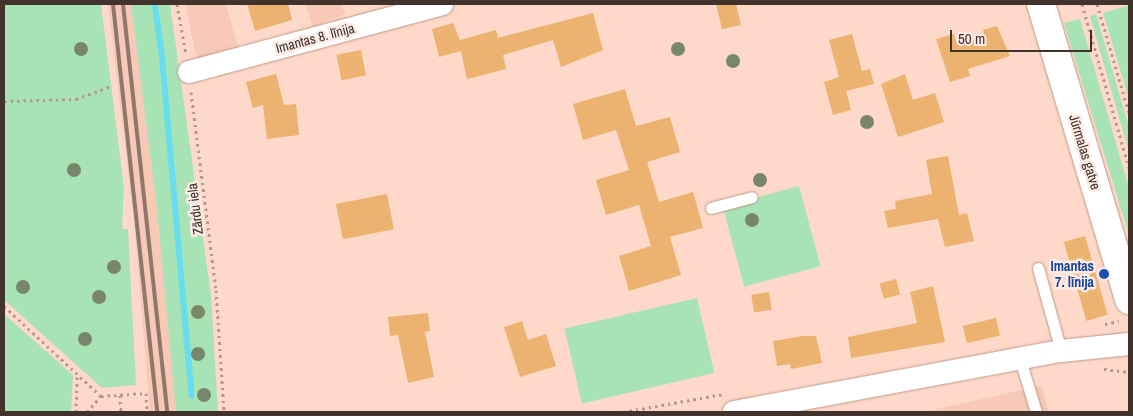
<!DOCTYPE html>
<html>
<head>
<meta charset="utf-8">
<style>
	body { margin:0 }
	#map { position:relative; width:1133px; height:416px; overflow:hidden; background:#fed8c8; font-family:"Archivo Narrow",sans-serif }
	div>[style] { position:absolute }
	[style*='--x'] { left:calc(var(--x)*1px); top:calc(var(--y)*1px); width:calc(var(--w)*1px); rotate:calc(var(--a)*1deg) }
	.built>* { inset:0; background:#f7c9b6 }
	.green>* { inset:0; background:#a8e3b5; transform-origin:0 0 }
	.stream>* { height:5.5px; margin:-2.75px; padding:0 2.75px; transform-origin:2.75px; border-radius:2.75px; background:#68dded }
	.building>* { inset:0; background:#ebb36f; transform-origin:0 0 }
	.path>* { height:3px; margin-top:-1.5px; transform-origin:0; background:repeating-linear-gradient(90deg,#b6998d 0 2.5px,transparent 0 6.5px) }
	.roads { filter:drop-shadow(0 0 1px #bd9a8a) drop-shadow(0 0 1px #bd9a8a) }
	.lane>* { height:11px; margin:-5.5px; padding:0 5.5px; transform-origin:5.5px; border-radius:5.5px; background:#fff }
	.street>* { height:22px; margin:-11px; padding:0 11px; transform-origin:11px; border-radius:11px; background:#fff }
	.secondary>* { height:28px; margin:-14px; padding:0 14px; transform-origin:14px; border-radius:14px; background:#fff }
	.rail>* { height:4px; margin:-2px; padding:0 2px; transform-origin:2px; border-radius:2px; background:#8f776c }
	.trees>* { width:14px; height:14px; margin:-7px; border-radius:50%; background:#78866b }
	.dots>* { width:14px; height:14px; translate:-50% -50%; box-sizing:border-box; border:2px solid #fbebe4; border-radius:50% }
	span { translate:-50% -50%; white-space:nowrap; text-align:center; line-height:1.15; -webkit-text-stroke:5px #fbebe4; paint-order:stroke }
	.street-label { font-size:14px; color:#41322c }
	.transit-label { font-size:14px; color:#164399; font-weight:700 }
	.right { translate:-100% -50%; text-align:right }
	.frame { position:absolute; inset:0; border:5px solid #41322c; pointer-events:none }
	.scale { position:absolute; left:950px; top:30px; width:142px; height:22px; box-sizing:border-box; border:2px solid #41322c; border-top:0; padding-left:6px; font-size:15px; line-height:18px; white-space:nowrap; color:#41322c; -webkit-text-stroke:4px #fbebe4; paint-order:stroke }
</style>
</head>
<body>
<div id="map">
	<div class="built">
		<i style="clip-path:polygon(108px 4px,131px 4px,157px 209px,176px 412px,150px 412px,134px 220px)"></i>
		<i style="clip-path:polygon(185px 4px,226px 4px,238px 48px,197px 59px)"></i>
		<i style="clip-path:polygon(306px 4px,342px 4px,345px 14px,313px 28px)"></i>
		<i style="clip-path:polygon(1041px 386px,1049px 412px,924px 412px)"></i>
	</div>
	<div class="green">
		<i style="clip-path:polygon(4px 4px,101px 4px,124px 188px,122px 229px,128px 229px,136px 385px,102px 388px,4px 300px)"></i>
		<i style="clip-path:polygon(131px 4px,170px 4px,211px 295px,218px 412px,176px 412px,157px 209px)"></i>
		<i style="clip-path:polygon(1129px 5px,1129px 99px,1103px 13px)"></i>
		<i style="clip-path:polygon(1096px 14px,1129px 127px,1129px 152px,1090px 16px)"></i>
		<i style="clip-path:polygon(1080px 19px,1129px 188px,1129px 235px,1064px 23px)"></i>
		<i style="left:799px;top:186px;width:83px;height:79px;rotate:75deg"></i>
		<i style="left:697px;top:298px;width:77px;height:136px;rotate:77deg"></i>
		<i style="clip-path:polygon(4px 314px,73px 375px,71px 412px,4px 412px)"></i>
	</div>
	<div class="stream">
		<i style="--x:155;--y:4;--w:49;--a:81.7"></i>
		<i style="--x:162;--y:52;--w:345;--a:85"></i>
	</div>
	<div class="building">
		<i style="clip-path:polygon(247px 4px,288px 4px,292px 20px,255px 31px)"></i>
		<i style="clip-path:polygon(716px 4px,736px 4px,741px 25px,722px 29px)"></i>
		<i style="clip-path:polygon(593px 13px,603px 50px,561px 67px,553px 40px,503px 55px,506px 69px,467px 79px,461px 51px,439px 57px,432px 29px,453px 23px,460px 40px,496px 30px,498px 38px)"></i>
		<i style="clip-path:polygon(997px 26px,1010px 56px,968px 69px,970px 76px,950px 82px,936px 39px,954px 34px,957px 45px,985px 37px,983px 30px)"></i>
		<i style="clip-path:polygon(852px 34px,862px 71px,870px 69px,874px 84px,846px 91px,851px 110px,833px 115px,824px 82px,839px 77px,829px 40px)"></i>
		<i style="left:361px;top:50px;width:26px;height:25px;rotate:79deg"></i>
		<i style="clip-path:polygon(276px 74px,284px 105px,296px 104px,299px 135px,267px 139px,263px 105px,253px 108px,246px 82px)"></i>
		<i style="clip-path:polygon(905px 74px,913px 100px,935px 93px,944px 122px,898px 137px,881px 84px)"></i>
		<i style="clip-path:polygon(625px 89px,636px 126px,670px 117px,680px 152px,647px 162px,659px 202px,693px 192px,703px 228px,670px 237px,681px 275px,629px 291px,619px 256px,651px 246px,639px 205px,606px 215px,596px 180px,629px 170px,616px 130px,583px 140px,573px 104px)"></i>
		<i style="clip-path:polygon(948px 156px,959px 215px,967px 213px,974px 241px,945px 247px,938px 219px,888px 228px,884px 211px,896px 209px,895px 201px,932px 194px,926px 160px)"></i>
		<i style="left:387px;top:194px;width:36px;height:52px;rotate:79deg"></i>
		<i style="left:1085px;top:236px;width:82px;height:22px;rotate:74deg"></i>
		<i style="left:896px;top:279px;width:16px;height:17px;rotate:75deg"></i>
		<i style="clip-path:polygon(933px 286px,945px 342px,851px 358px,848px 337px,917px 323px,910px 292px)"></i>
		<i style="left:769px;top:292px;width:18px;height:18px;rotate:81deg"></i>
		<i style="clip-path:polygon(428px 313px,430px 331px,425px 332px,434px 377px,408px 383px,398px 335px,390px 336px,388px 317px)"></i>
		<i style="left:996px;top:318px;width:18px;height:34px;rotate:77deg"></i>
		<i style="clip-path:polygon(522px 321px,528px 340px,546px 334px,556px 366px,520px 377px,504px 327px)"></i>
		<i style="clip-path:polygon(803px 336px,816px 336px,822px 363px,791px 369px,790px 364px,777px 366px,773px 341px)"></i>
	</div>
	<div class="path">
		<i style="--x:177;--y:4;--w:51;--a:79.8"></i>
		<i style="--x:1082;--y:4;--w:171;--a:74"></i>
		<i style="--x:1097;--y:4;--w:114;--a:73.6"></i>
		<i style="--x:191;--y:92;--w:200;--a:82.8"></i>
		<i style="--x:216;--y:290;--w:122;--a:86.2"></i>
		<i style="--x:4;--y:101;--w:72;--a:-1.6"></i>
		<i style="--x:76;--y:99;--w:38;--a:-20"></i>
		<i style="--x:4;--y:306;--w:132;--a:42.9"></i>
		<i style="--x:101;--y:396;--w:45;--a:-3.8"></i>
		<i style="--x:146;--y:393;--w:19;--a:87"></i>
		<i style="--x:1105;--y:324;--w:14;--a:-12"></i>
		<i style="--x:1104;--y:369;--w:25;--a:7"></i>
		<i style="--x:120;--y:395;--w:17;--a:87"></i>
		<i style="--x:76;--y:412;--w:38;--a:-88"></i>
		<i style="--x:87;--y:412;--w:21;--a:-49"></i>
		<i style="--x:623;--y:412;--w:102;--a:-10.2"></i>
	</div>
	<div class="roads">
		<div class="lane">
			<i style="--x:711;--y:208;--w:42;--a:-15"></i>
			<i style="--x:1038;--y:268;--w:86;--a:74.5"></i>
			<i style="--x:1020;--y:359;--w:55;--a:73.2"></i>
		</div>
		<div class="street">
			<i style="--x:189;--y:72;--w:262;--a:-15"></i>
			<i style="--x:734;--y:412;--w:333;--a:-10.6"></i>
			<i style="--x:1061;--y:351;--w:68;--a:-5.9"></i>
		</div>
		<div class="secondary">
			<i style="--x:1041;--y:4;--w:309;--a:73.4"></i>
		</div>
	</div>
	<div class="rail">
		<i style="--x:113;--y:4;--w:410;--a:83.8"></i>
		<i style="--x:123;--y:4;--w:410;--a:83.8"></i>
	</div>
	<div class="trees">
		<i style="left:81px;top:49px"></i>
		<i style="left:678px;top:49px"></i>
		<i style="left:733px;top:61px"></i>
		<i style="left:867px;top:122px"></i>
		<i style="left:74px;top:170px"></i>
		<i style="left:760px;top:180px"></i>
		<i style="left:752px;top:220px"></i>
		<i style="left:114px;top:267px"></i>
		<i style="left:23px;top:287px"></i>
		<i style="left:99px;top:297px"></i>
		<i style="left:198px;top:312px"></i>
		<i style="left:85px;top:339px"></i>
		<i style="left:198px;top:354px"></i>
		<i style="left:204px;top:395px"></i>
	</div>
	<div class="dots">
		<i style="left:1104px;top:274px;background:#1a4fb4"></i>
	</div>
	<div class="street-label">
		<span style="left:315px;top:38px;rotate:-15deg">Imantas 8. līnija</span>
		<span style="left:1085px;top:152px;rotate:73deg">Jūrmalas gatve</span>
		<span style="left:195px;top:209px;rotate:-97deg">Zārdu iela</span>
	</div>
	<div class="transit-label">
		<span class="right" style="left:1094px;top:274px">Imantas<br>7. līnija</span>
	</div>
	<div class="frame"></div>
	<div class="scale">50 m</div>
</div>
</body>
</html>
